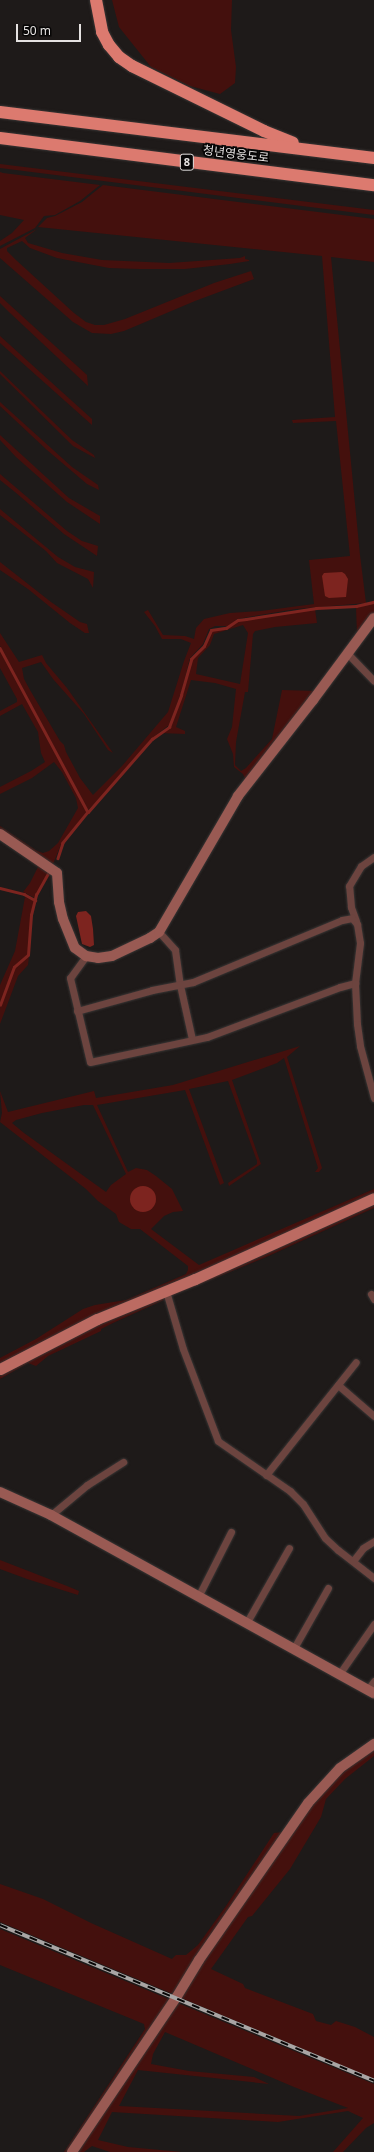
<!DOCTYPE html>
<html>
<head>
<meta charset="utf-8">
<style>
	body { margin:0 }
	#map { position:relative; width:374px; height:2152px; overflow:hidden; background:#1e1a19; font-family:"Noto Sans","Noto Sans KR",sans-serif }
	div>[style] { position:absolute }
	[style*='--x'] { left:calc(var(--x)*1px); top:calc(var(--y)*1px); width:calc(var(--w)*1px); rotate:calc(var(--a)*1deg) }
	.green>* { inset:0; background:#44100d }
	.water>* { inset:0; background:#7d241f }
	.round { border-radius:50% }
	.stream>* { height:2.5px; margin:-1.25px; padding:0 1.25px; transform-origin:1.25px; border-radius:1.25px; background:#7d241f }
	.roads { filter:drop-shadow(0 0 1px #3a3635) drop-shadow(0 0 1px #3a3635) }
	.street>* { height:7px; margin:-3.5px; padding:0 3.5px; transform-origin:3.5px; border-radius:3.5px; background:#6c443f }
	.secondary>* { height:10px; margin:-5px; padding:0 5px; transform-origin:5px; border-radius:5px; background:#995a53 }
	.primary>* { height:11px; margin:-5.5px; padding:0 5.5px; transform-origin:5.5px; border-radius:5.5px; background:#bc6b62 }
	.highway>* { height:12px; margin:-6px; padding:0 6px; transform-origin:6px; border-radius:6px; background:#dc7a6f }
	.rail>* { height:4px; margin-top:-2px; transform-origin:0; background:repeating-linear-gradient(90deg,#070606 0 8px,#a9a5a4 0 16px); box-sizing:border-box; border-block:1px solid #a9a5a4 }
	span { translate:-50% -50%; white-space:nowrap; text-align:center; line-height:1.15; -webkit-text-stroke:3.5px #070606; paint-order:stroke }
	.shield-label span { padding:1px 3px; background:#070606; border:1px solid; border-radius:3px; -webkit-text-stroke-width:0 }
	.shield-label { font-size:11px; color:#e5e2e1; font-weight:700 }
	.street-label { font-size:12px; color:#e5e2e1 }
	.scale { position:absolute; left:16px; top:24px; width:65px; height:18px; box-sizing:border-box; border:2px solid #e5e2e1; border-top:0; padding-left:5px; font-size:12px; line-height:14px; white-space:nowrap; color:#e5e2e1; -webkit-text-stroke:3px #070606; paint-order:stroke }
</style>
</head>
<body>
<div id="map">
	<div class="green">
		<i style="clip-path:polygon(112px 0,232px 0,231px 30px,236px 67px,235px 83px,220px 94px,190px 86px,151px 67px,119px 27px)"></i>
		<i style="clip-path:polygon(0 164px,374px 210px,374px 215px,0 168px)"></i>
		<i style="clip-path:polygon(0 172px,3px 173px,100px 185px,80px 201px,55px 215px,44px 216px,35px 228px,0 246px,0 241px,12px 233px,24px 220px,0 215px)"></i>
		<i style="clip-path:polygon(103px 185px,374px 219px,374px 262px,331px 257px,360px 555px,366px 603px,296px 609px,237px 619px,229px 626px,215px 626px,209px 629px,203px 644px,190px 658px,181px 693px,169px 725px,151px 739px,111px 787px,88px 810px,0 646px,0 633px,19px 662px,42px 655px,46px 663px,67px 688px,113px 753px,108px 750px,84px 714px,53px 679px,41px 662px,22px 668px,24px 679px,30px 690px,60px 741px,64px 745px,66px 752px,80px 778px,93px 795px,122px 766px,168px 712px,184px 661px,191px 643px,181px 639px,162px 639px,155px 626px,144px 612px,148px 610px,163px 635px,185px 636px,194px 639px,196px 628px,204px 619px,230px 613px,261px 611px,314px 604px,309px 560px,350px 556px,336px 421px,293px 423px,292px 420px,335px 417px,322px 256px,38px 227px,47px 218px,55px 216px,82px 202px)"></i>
		<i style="clip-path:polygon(37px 229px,25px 238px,28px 243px,62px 253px,102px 260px,169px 263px,240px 258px,245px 256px,245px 259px,249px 260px,249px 261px,230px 264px,185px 269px,140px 269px,109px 268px,57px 258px,30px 248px,22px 241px,7px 248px,7px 251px,16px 260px,74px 313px,86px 322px,95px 325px,104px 325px,125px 319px,214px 283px,251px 271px,254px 279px,195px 301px,124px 331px,111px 334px,92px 333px,73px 322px,0 258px,0 249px)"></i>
		<i style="clip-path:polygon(0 296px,87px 375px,88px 386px,9px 312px,0 303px)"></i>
		<i style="clip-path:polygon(0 336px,92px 419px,92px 425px,0 343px)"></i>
		<i style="clip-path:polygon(0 371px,72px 440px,94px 455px,95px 458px,73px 446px,0 374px)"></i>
		<i style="clip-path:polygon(0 402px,72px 467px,98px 485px,99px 490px,87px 484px,47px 450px,0 406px)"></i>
		<i style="clip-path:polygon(0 435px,69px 498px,100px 516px,100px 524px,67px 502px,16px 457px,0 440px)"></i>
		<i style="clip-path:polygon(0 474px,67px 531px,82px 541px,98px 546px,97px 556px,64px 534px,15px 492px,0 480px)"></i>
		<i style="clip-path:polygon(0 509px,58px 557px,75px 567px,94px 572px,93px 588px,88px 579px,57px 563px,46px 551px,0 515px)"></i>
		<i style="clip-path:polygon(0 562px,51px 602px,80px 622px,87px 624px,89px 633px,85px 633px,70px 623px,28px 589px,0 570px)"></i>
		<i style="clip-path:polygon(374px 602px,374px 616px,357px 634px,356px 607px)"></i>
		<i style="clip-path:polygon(evenodd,315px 609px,317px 623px,275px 627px,255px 631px,253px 634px,248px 692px,245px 692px,236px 742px,235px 765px,241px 771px,246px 768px,272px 739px,282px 690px,317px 691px,246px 781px,243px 774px,234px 767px,233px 754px,227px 739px,232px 727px,236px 689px,215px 683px,191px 680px,176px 727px,185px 731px,185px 734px,160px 733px,169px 727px,173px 721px,191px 660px,205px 646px,211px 630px,227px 629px,238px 621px,246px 619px,315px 609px,243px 625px,248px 633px,240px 684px,196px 674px,198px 658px,210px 645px,214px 634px,243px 625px)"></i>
		<i style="clip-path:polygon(0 650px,35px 712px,87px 812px,62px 842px,53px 864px,0 831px,0 826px,37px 851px,43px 853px,49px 851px,58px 843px,78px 808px,76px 798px,62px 772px,54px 762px,32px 778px,0 794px,0 787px,31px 771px,45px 762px,41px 753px,38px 732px,22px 704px,0 716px,0 711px,17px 702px,17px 699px,0 668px)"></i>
		<i style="clip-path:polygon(0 836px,49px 871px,35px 898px,23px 892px,30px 883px,38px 867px,0 840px)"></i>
		<i style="clip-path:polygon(25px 897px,34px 901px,31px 915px,28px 955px,14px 967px,0 1003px,0 985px,15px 951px)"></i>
		<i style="clip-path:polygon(29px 956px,28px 965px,18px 976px,0 1024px,0 1007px,15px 968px)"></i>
		<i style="clip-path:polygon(evenodd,300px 1046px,287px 1057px,322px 1168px,319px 1172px,315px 1172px,318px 1168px,284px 1058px,277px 1063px,232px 1080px,261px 1164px,229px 1186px,228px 1183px,257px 1164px,257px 1161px,228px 1081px,189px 1089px,224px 1183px,220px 1185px,185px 1090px,97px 1105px,128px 1172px,136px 1168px,147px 1170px,156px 1176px,172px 1189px,183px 1211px,173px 1212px,164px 1216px,151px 1229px,199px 1265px,374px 1189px,374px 1196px,0 1365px,0 1358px,36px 1339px,83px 1309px,95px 1305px,126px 1300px,186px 1274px,188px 1270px,188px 1266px,140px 1229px,131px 1229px,119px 1222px,116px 1214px,98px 1201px,86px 1189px,0 1122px,2px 1113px,0 1091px,8px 1112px,94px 1091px,96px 1098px,173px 1085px,300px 1046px,84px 1105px,93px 1105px,126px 1174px,111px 1185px,106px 1192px,24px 1133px,12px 1123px,16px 1120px,42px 1113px,84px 1105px)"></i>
		<i style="clip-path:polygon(374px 1202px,374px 1208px,264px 1258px,169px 1297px,168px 1293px)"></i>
		<i style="clip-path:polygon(164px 1295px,166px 1299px,113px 1323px,101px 1329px,101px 1331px,48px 1356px,36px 1366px,28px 1363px,0 1379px,0 1373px,64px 1341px)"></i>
		<i style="clip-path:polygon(0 1560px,67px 1586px,79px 1591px,78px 1595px,27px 1579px,0 1569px)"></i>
		<i style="clip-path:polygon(374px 1747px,374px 1756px,345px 1779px,326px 1799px,321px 1817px,290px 1869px,252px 1916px,248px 1917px,211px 1969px,243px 1984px,245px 1988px,313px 2014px,316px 2021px,331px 2025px,336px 2021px,355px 2027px,374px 2037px,374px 2079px,179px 1997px,282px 1845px,328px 1784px)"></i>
		<i style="clip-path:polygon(284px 1832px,173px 1994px,0 1922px,0 1884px,43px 1899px,91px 1923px,172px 1959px,176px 1955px,186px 1955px,198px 1945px,226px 1906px,274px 1833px)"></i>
		<i style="clip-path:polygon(0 1929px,171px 2000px,69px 2152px,64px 2152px,145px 2029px,144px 2024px,0 1965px)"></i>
		<i style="clip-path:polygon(evenodd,178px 2003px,374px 2084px,374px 2123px,366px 2128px,343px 2152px,333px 2152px,363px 2118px,348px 2111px,278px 2122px,112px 2112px,98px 2140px,128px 2147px,182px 2152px,110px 2152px,92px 2146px,84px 2152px,76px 2152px,178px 2003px,165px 2032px,294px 2087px,348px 2108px,299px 2116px,119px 2106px,138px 2070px,269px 2084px,254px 2077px,189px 2071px,151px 2064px,153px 2054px,165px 2032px)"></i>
	</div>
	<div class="water">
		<i style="clip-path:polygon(342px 572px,345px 574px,348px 579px,346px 597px,329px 598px,325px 596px,322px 576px,324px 573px)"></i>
		<i style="clip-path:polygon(86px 911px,91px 916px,93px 929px,94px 945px,90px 947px,82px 944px,76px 916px,78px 912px)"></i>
		<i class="round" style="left:130px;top:1186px;width:26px;height:26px"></i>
	</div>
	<div class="stream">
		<i style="--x:0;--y:648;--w:186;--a:61.8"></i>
		<i style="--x:88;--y:812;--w:40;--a:129"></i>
		<i style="--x:63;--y:843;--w:16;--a:108"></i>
		<i style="--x:88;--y:812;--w:97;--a:-48.8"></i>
		<i style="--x:152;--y:739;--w:21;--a:-35"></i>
		<i style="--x:169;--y:727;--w:34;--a:-69"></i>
		<i style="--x:181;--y:695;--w:37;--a:-74"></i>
		<i style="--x:191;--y:659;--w:18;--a:-45"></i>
		<i style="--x:204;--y:646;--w:17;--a:-66"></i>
		<i style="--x:211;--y:630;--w:15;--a:-8"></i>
		<i style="--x:226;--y:628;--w:14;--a:-34"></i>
		<i style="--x:238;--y:620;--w:8;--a:-7"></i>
		<i style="--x:246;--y:619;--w:71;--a:-8.9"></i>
		<i style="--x:316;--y:608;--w:40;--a:-2.9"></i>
		<i style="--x:356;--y:606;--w:18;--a:-13"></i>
		<i style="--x:0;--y:888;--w:25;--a:14"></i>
		<i style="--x:24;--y:894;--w:13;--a:29"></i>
		<i style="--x:0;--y:1005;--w:40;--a:-69.8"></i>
		<i style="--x:14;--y:967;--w:18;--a:-41"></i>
		<i style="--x:28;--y:955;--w:40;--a:-85.7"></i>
		<i style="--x:31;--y:915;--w:21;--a:-76"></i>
		<i style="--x:36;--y:895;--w:26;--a:-61"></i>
	</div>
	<div class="roads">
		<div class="street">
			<i style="--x:348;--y:654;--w:37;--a:46"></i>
			<i style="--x:356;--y:921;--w:15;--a:-110"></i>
			<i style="--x:351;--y:907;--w:21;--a:-95"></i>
			<i style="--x:349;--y:886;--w:23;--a:-59"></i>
			<i style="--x:361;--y:866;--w:16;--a:-35"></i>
			<i style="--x:159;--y:932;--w:24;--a:48"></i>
			<i style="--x:175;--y:950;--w:35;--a:82"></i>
			<i style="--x:180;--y:985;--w:55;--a:77.5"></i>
			<i style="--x:86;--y:956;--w:27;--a:126"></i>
			<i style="--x:70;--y:978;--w:86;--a:76.6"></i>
			<i style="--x:90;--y:1062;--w:120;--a:-12.1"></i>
			<i style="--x:207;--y:1037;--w:142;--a:-20.6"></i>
			<i style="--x:340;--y:987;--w:16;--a:-15"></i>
			<i style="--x:77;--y:1011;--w:78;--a:-15.6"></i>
			<i style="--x:152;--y:990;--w:42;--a:-11"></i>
			<i style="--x:193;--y:982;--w:161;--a:-22.6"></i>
			<i style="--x:342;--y:920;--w:10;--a:-11"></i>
			<i style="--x:352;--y:918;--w:8;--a:50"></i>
			<i style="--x:357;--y:924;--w:19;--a:81"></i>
			<i style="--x:360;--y:943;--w:40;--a:97.1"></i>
			<i style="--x:355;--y:983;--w:41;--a:87.2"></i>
			<i style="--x:357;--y:1024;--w:22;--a:82"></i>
			<i style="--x:360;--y:1046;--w:54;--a:74.9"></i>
			<i style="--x:166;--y:1291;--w:60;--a:73.7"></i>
			<i style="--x:183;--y:1349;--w:98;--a:69.2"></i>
			<i style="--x:218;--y:1441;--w:88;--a:34.8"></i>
			<i style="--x:290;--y:1491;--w:18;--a:45"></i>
			<i style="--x:303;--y:1504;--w:40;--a:57.1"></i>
			<i style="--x:325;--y:1538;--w:18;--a:43"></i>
			<i style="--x:338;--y:1550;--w:46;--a:37.9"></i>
			<i style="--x:371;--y:1294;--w:6;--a:59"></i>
			<i style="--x:338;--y:1385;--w:48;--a:40.7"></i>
			<i style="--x:266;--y:1475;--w:144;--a:-51.5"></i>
			<i style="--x:51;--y:1515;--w:47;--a:-39.8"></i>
			<i style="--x:87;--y:1485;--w:43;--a:-32.6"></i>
			<i style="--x:353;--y:1561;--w:16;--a:-52"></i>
			<i style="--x:363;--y:1548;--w:13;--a:-32"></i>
			<i style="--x:198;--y:1597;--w:73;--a:-63.1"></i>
			<i style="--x:247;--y:1622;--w:85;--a:-60.4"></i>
			<i style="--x:294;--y:1648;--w:69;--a:-60.5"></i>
			<i style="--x:340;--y:1673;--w:60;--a:-55.2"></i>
			<i style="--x:368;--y:1689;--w:10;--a:-53"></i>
		</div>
		<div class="secondary">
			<i style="--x:0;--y:834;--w:69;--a:34.4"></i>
			<i style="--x:57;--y:873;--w:29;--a:86"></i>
			<i style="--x:59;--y:902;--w:17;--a:77"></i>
			<i style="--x:63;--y:919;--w:31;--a:68"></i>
			<i style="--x:75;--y:948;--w:14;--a:36"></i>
			<i style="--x:86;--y:956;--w:12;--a:9"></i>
			<i style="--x:98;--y:958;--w:14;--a:-8"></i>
			<i style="--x:112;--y:956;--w:42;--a:-25.3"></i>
			<i style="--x:150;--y:938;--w:11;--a:-34"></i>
			<i style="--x:159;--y:932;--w:157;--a:-59.8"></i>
			<i style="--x:238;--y:796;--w:122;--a:-52"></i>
			<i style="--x:313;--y:700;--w:102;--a:-53.4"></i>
			<i style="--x:0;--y:1492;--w:56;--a:24.3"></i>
			<i style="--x:51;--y:1515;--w:369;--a:28.9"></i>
			<i style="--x:72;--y:2152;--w:186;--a:-56"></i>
			<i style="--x:176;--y:1998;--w:44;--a:-58.8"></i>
			<i style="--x:199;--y:1960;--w:191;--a:-55.2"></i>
			<i style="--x:308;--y:1803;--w:47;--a:-47.6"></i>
			<i style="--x:340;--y:1768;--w:42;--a:-35.2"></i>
		</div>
		<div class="primary">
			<i style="--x:0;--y:1369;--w:109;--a:-27.3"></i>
			<i style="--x:97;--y:1319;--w:106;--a:-22.2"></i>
			<i style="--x:195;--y:1279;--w:196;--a:-24.3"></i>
		</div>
		<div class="highway">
			<i style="--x:96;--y:0;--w:33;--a:79"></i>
			<i style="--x:102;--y:32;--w:15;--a:62"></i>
			<i style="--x:109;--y:45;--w:16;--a:50"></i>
			<i style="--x:119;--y:57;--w:16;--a:35"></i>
			<i style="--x:132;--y:66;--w:147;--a:26.2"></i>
			<i style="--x:264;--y:131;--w:31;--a:22"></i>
			<i style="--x:0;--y:112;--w:377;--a:7"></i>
			<i style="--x:0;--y:138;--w:377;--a:7.2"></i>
		</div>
	</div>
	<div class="rail">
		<i style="--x:0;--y:1925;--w:405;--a:22.6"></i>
	</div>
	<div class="shield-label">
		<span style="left:187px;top:162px">8</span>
	</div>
	<div class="street-label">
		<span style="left:236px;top:154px;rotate:7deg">청년영웅도로</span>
	</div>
	<div class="scale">50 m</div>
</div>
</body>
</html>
